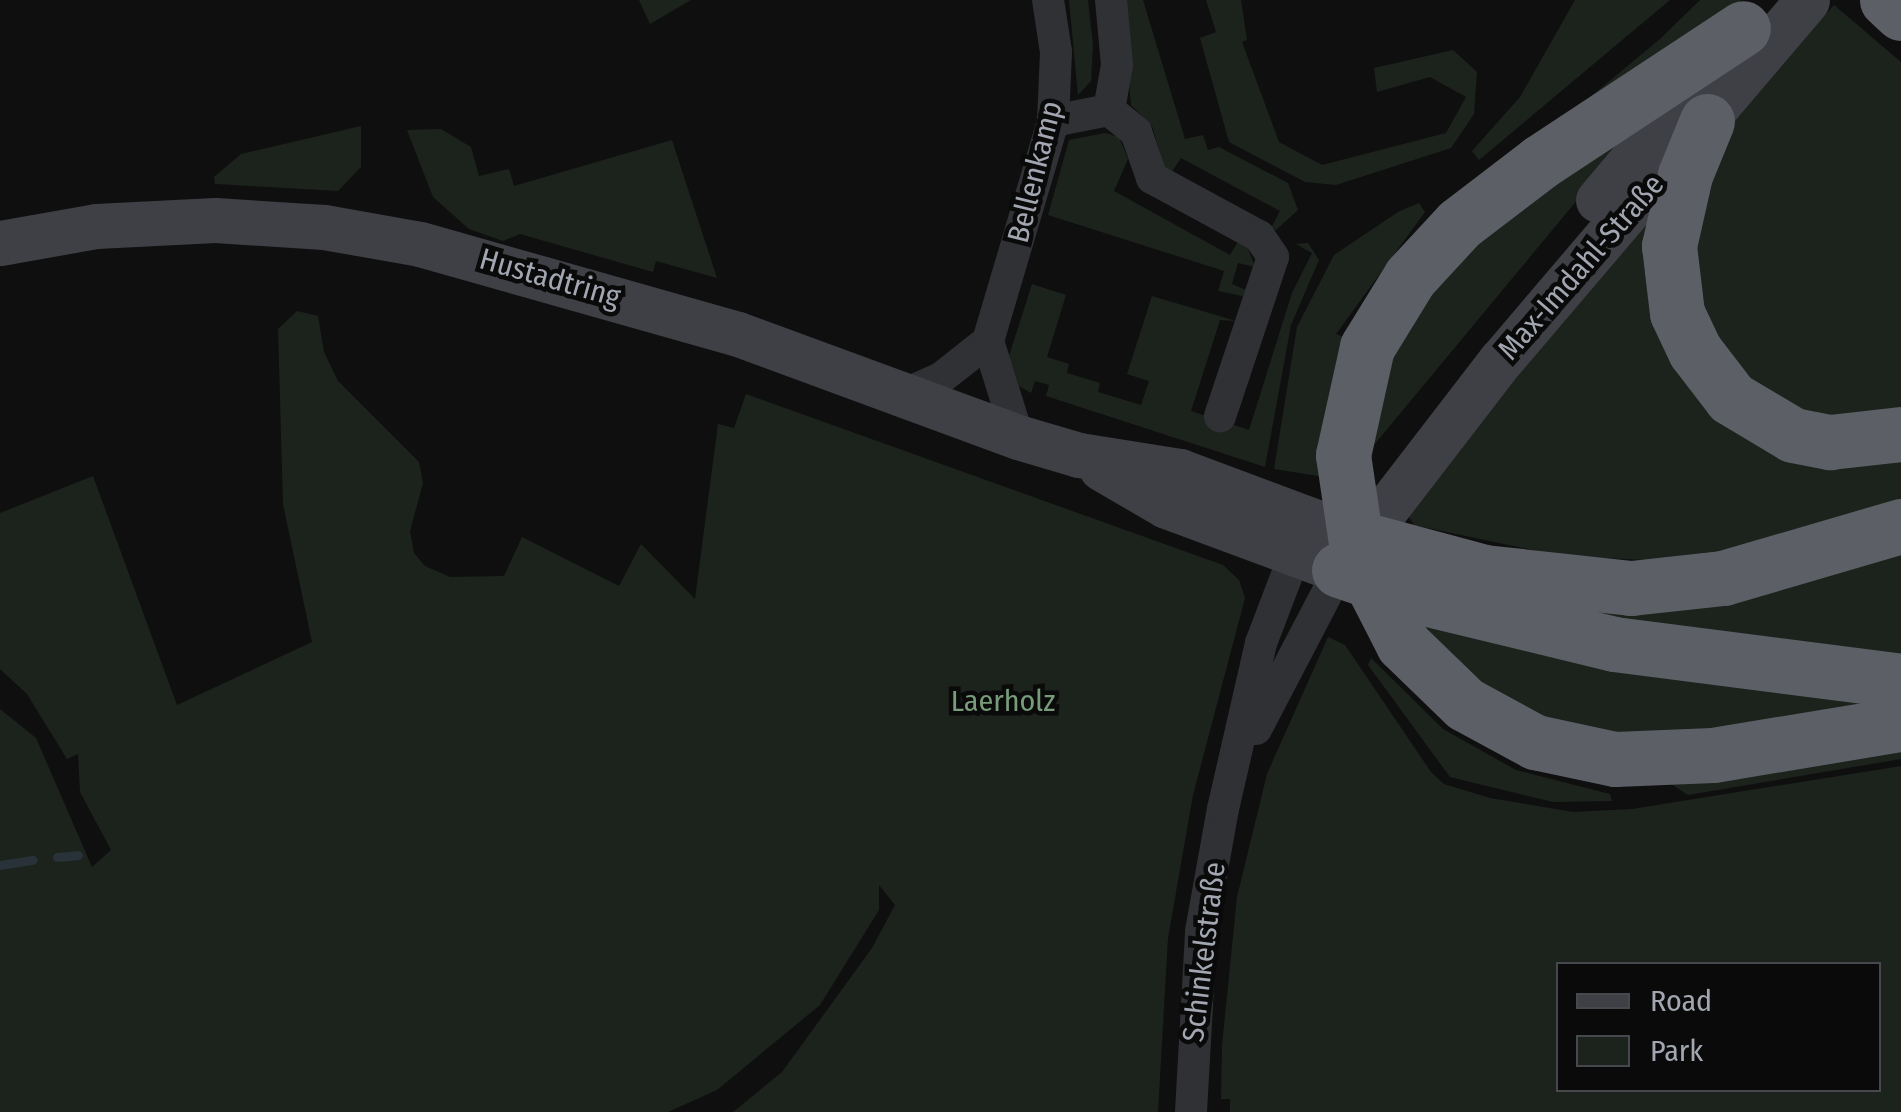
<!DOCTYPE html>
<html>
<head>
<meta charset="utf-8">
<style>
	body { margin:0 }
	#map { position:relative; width:1901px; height:1112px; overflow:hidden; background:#0f0f10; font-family:"Fira Sans Condensed",sans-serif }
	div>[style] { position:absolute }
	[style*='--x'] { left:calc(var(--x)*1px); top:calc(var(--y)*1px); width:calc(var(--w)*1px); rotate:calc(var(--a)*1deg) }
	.green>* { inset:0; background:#1c231c }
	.stream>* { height:9px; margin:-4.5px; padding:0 4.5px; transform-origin:4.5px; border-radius:4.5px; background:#293238 }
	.street>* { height:32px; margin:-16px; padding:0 16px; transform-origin:16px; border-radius:16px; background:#303135 }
	.secondary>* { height:45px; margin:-22.5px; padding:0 22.5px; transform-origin:22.5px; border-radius:22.5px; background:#3e4045 }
	.highway>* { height:55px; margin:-27.5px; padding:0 27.5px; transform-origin:27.5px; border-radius:27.5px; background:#5d5f66 }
	.highway-bridge>* { height:55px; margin:-27.5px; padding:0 27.5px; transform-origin:27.5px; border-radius:27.5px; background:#5d5f66 }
	span { translate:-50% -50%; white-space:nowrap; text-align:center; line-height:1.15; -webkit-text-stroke:9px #0a0a0b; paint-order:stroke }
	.street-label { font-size:30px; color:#a1a6b1 }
	.park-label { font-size:30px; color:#789b79 }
	.legend { position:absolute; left:1556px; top:962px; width:325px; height:130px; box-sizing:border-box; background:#0a0a0b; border:2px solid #46484d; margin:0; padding:12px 18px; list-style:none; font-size:30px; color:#a1a6b1 }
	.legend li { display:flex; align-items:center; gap:20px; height:50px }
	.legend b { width:50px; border:2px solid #46484d }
</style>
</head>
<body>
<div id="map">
	<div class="green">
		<i style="clip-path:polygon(639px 0,691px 0,650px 24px)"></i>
		<i style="clip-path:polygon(1069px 0,1088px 0,1093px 44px,1091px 81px,1078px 95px)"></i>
		<i style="clip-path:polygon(1122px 0,1143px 0,1185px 139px,1203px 135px,1208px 150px,1219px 147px,1288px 183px,1298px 210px,1276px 230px,1271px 228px,1280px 211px,1181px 158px,1171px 173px,1165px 169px,1152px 126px,1131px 105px)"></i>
		<i style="clip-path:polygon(1206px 0,1241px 0,1247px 40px,1242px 42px,1279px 142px,1322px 165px,1446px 133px,1466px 97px,1430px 77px,1377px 92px,1374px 68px,1453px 50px,1477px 72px,1474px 114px,1451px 148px,1336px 185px,1305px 182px,1229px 142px,1200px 38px,1216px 32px)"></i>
		<i style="clip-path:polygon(1575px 0,1670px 0,1479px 160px,1472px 151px,1520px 97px)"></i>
		<i style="clip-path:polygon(1700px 0,1742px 0,1577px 108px,1660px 39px)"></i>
		<i style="clip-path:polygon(1834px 5px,1901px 62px,1901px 417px,1872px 424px,1766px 406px,1685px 310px,1717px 135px)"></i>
		<i style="clip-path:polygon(1666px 93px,1364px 457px,1331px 478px,1274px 469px,1297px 327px,1334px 255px,1398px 212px,1419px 203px,1425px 212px,1336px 334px,1381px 353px,1416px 280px)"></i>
		<i style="clip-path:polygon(361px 126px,361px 167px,338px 191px,215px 184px,214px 177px,241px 154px)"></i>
		<i style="clip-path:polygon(441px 129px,471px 147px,479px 176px,509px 169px,514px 186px,672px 140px,717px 278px,656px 261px,653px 272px,520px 234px,503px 241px,469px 229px,433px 197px,407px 130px)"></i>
		<i style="clip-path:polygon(1105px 133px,1119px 137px,1128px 159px,1114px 191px,1230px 255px,1239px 240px,1247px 246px,1255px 267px,1238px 263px,1232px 284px,1248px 291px,1242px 296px,1218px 291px,1224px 271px,1048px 215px,1069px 140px)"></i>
		<i style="clip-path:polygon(1648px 210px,1642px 251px,1649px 302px,1678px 370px,1901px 452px,1901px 507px,1798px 541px,1646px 560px,1560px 556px,1414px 525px,1407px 514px)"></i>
		<i style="clip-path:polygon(1308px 243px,1319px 260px,1291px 325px,1265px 467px,1046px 396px,1049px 385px,1035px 381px,1031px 393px,1019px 386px,1009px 356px,1032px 284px,1066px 295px,1047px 357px,1069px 364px,1067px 373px,1100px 383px,1098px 392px,1141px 405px,1149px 381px,1127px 374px,1152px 296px,1236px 321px,1220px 320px,1191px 411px,1249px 430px,1292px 293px,1312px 253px,1296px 244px)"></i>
		<i style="clip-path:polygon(297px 311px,318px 316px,324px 352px,338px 381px,419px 462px,423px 483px,410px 531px,414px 553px,425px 566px,450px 577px,504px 576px,522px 537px,619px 586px,641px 544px,695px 599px,718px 424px,734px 428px,746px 394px,1223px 565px,1239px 580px,1245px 598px,1193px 795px,1168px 938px,1158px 1112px,733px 1112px,782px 1072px,872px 948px,895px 905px,879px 885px,879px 910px,820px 1005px,717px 1090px,668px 1112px,0 1112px,0 709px,36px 738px,92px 867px,111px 850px,80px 792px,78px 754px,67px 759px,27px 694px,0 669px,0 513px,93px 476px,177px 705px,312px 642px,283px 504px,278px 329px)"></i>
		<i style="clip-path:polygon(1901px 535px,1901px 673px,1758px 656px,1470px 585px)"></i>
		<i style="clip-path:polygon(1400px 611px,1901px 700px,1711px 749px,1533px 732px)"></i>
		<i style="clip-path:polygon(evenodd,1328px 637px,1345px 645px,1431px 772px,1444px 784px,1490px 798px,1573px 812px,1632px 809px,1901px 766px,1901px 1112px,1230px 1112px,1230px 1099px,1221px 1099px,1222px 1045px,1237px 897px,1267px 774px,1328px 637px,1878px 964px,1878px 1090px,1558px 1090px,1558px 964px,1878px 964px)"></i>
		<i style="clip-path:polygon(1371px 658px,1443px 729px,1516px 770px,1610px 794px,1612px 801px,1553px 802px,1450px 777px,1368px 665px)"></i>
		<i style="clip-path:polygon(1901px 744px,1901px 759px,1688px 795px,1665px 780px)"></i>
	</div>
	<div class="stream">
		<i style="--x:57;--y:857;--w:21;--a:-5"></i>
		<i style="--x:0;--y:865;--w:33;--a:-9"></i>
	</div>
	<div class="street">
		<i style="--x:1111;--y:0;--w:65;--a:84.7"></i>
		<i style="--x:1117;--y:65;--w:46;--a:100.1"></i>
		<i style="--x:1109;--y:110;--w:35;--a:39"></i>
		<i style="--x:1136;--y:132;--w:49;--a:70.8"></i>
		<i style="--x:1152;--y:178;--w:122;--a:28.5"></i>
		<i style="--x:1259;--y:236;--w:25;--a:56"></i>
		<i style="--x:1273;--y:257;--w:168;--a:108.4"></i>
		<i style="--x:1053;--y:121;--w:57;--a:-11.1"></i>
		<i style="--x:905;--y:394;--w:39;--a:-24"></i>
		<i style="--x:941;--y:378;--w:60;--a:-38.2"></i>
		<i style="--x:1018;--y:437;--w:101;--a:-107.4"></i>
		<i style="--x:988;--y:341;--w:229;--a:-73.5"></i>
		<i style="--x:1053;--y:121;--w:69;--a:-87.5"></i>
		<i style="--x:1056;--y:52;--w:53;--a:-98.7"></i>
		<i style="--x:1256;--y:729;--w:179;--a:-62.4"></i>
		<i style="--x:1191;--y:1112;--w:181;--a:-86.8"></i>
		<i style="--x:1201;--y:931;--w:124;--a:-79.8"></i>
		<i style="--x:1223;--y:809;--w:170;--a:-77.1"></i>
		<i style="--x:1261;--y:643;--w:95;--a:-69.1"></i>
	</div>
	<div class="secondary">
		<i style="--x:1598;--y:200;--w:187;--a:-50"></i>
		<i style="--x:0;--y:243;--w:97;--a:-10"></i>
		<i style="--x:96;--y:226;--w:119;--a:-2.9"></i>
		<i style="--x:215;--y:220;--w:109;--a:3.7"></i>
		<i style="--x:324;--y:227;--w:97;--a:10"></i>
		<i style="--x:420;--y:244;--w:330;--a:15.8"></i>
		<i style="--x:738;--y:334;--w:298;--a:20.2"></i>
		<i style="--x:1018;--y:437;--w:64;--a:16.4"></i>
		<i style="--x:1079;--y:455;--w:102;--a:9"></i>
		<i style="--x:1180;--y:471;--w:194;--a:20.5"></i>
		<i style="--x:1101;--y:468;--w:75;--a:30.3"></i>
		<i style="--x:1166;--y:506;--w:184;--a:20.3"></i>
		<i style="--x:1339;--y:570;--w:265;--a:-52.4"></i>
		<i style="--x:1501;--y:360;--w:472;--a:-49.6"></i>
	</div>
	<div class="highway">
		<i style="--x:1887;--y:0;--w:19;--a:43"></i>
		<i style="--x:1707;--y:121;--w:58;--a:112.2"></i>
		<i style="--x:1685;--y:175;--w:73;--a:102.7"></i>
		<i style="--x:1669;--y:246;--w:67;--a:83.2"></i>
		<i style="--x:1677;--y:313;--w:42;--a:64.7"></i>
		<i style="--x:1695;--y:351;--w:59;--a:52.5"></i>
		<i style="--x:1731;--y:398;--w:72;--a:30.8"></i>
		<i style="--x:1793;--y:435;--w:38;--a:11"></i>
		<i style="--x:1830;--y:442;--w:71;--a:-6.4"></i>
		<i style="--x:1367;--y:347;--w:82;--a:-58.4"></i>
		<i style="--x:1410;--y:277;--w:72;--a:-47.2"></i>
		<i style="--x:1459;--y:224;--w:102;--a:-37.4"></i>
		<i style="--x:1540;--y:162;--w:243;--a:-33.4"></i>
		<i style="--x:1362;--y:539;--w:126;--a:15.1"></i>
		<i style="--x:1484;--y:572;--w:148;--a:6.2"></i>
		<i style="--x:1631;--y:588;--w:93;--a:-6.2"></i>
		<i style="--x:1723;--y:578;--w:185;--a:-16.3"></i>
		<i style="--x:1339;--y:570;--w:81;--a:18.7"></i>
		<i style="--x:1416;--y:596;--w:204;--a:13.6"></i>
		<i style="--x:1614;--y:644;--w:289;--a:7.3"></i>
		<i style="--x:1465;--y:704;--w:80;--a:28.5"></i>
		<i style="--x:1535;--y:742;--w:82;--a:12"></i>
		<i style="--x:1615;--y:759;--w:98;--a:-2.3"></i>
		<i style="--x:1713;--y:755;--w:191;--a:-9.4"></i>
	</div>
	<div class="highway-bridge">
		<i style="--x:1367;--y:347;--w:111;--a:102.5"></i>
		<i style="--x:1343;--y:455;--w:102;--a:81.6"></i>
		<i style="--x:1358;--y:556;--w:99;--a:62.9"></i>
		<i style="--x:1403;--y:644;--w:86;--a:44.1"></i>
	</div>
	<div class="street-label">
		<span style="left:1035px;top:172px;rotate:-76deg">Bellenkamp</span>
		<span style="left:1581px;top:267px;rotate:-49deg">Max-Imdahl-Straße</span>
		<span style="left:550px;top:278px;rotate:16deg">Hustadtring</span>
		<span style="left:1204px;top:952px;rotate:-83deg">Schinkelstraße</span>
	</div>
	<div class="park-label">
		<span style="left:1003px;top:701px">Laerholz</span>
	</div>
	<ul class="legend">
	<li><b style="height:12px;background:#3e4045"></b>Road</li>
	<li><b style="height:28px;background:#1c231c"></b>Park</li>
	</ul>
</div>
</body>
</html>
